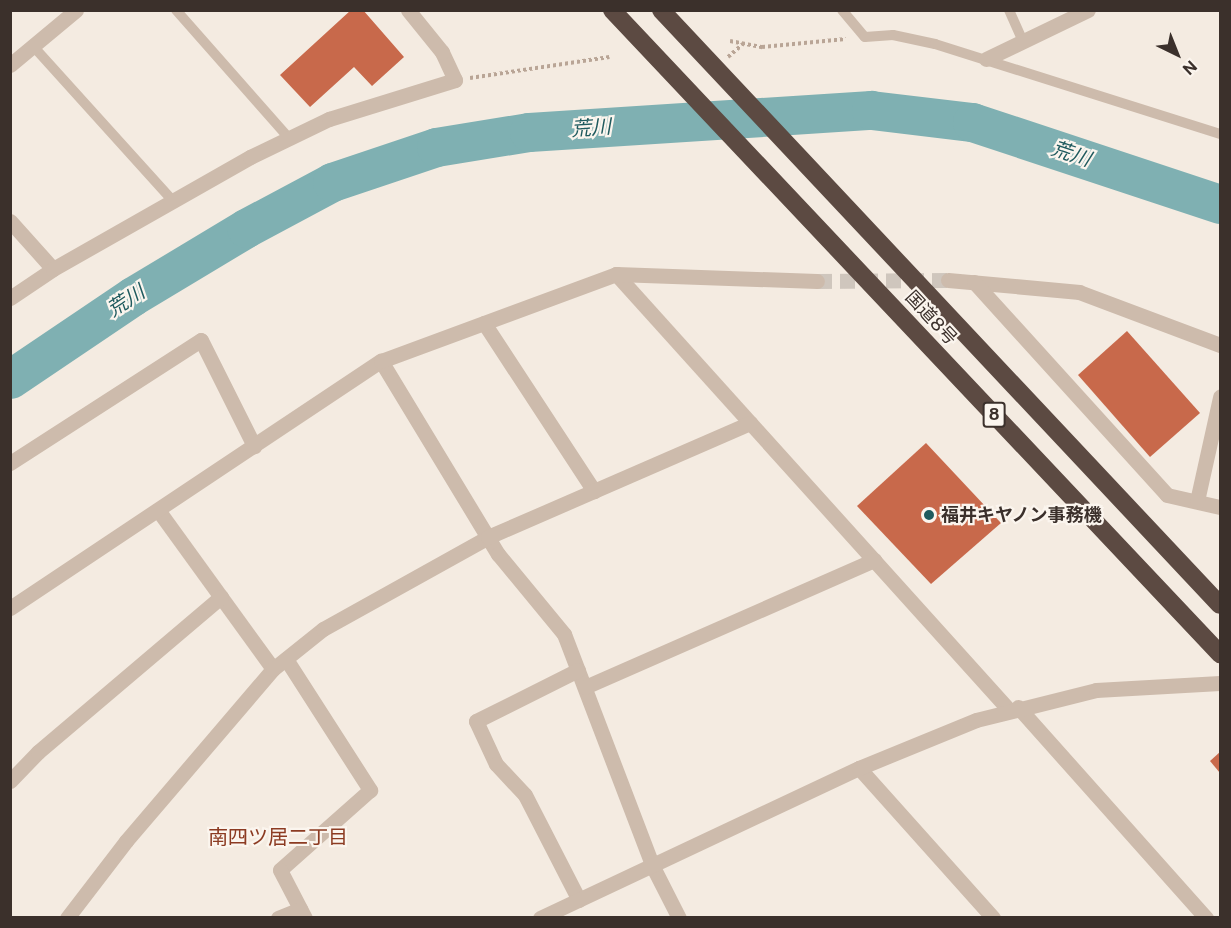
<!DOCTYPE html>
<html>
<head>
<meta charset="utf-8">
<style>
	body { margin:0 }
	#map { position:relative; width:1231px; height:928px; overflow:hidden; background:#f4ebe1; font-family:"Public Sans","Noto Sans JP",sans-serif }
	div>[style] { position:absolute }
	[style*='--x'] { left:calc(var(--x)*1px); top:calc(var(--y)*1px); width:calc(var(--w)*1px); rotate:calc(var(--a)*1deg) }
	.river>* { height:39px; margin:-19.5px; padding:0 19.5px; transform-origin:19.5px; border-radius:19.5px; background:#7fb0b2 }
	.building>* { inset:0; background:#c8694b }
	.street-tunnel>* { height:15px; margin-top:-7.5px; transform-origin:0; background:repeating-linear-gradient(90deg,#cfc6bd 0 15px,transparent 0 23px) }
	.path>* { height:4px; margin-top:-2px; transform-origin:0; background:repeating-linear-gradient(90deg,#b9a596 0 3px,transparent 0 6px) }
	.lane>* { height:10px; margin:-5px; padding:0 5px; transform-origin:5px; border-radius:5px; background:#cdbbac }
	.street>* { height:15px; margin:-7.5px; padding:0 7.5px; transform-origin:7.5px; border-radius:7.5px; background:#cdbbac }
	.highway>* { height:18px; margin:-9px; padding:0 9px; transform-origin:9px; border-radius:9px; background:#5c4a42 }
	.dots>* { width:16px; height:16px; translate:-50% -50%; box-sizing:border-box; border:3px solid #fbf5ee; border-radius:50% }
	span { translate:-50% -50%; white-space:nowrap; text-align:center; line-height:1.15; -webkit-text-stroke:4.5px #fbf5ee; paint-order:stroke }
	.shield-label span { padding:2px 4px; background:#fbf5ee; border:2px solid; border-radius:4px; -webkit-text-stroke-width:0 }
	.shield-label { font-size:16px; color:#3b302b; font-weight:700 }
	.street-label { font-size:18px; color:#3b302b }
	.poi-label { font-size:18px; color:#3b302b; font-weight:700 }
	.left { translate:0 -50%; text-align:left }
	.water-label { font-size:20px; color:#1f5a5e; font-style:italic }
	.neighbourhood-label { font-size:20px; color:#8c3b22 }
	.frame { position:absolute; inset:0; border:12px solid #3b302b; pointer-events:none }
	.north { position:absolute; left:1147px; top:24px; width:60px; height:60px; -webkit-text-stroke:4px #fbf5ee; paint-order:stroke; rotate:137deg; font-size:16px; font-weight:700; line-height:24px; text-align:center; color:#3b302b }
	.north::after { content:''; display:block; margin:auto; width:21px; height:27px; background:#3b302b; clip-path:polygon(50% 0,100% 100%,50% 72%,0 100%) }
</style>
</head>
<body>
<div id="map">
	<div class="river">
		<div style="--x:10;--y:379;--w:148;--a:-34"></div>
		<div style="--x:133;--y:296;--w:132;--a:-31"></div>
		<div style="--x:246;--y:228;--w:98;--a:-28.1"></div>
		<div style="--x:332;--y:182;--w:110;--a:-18.6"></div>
		<div style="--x:436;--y:147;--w:94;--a:-9.2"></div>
		<div style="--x:529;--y:132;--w:343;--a:-3.7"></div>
		<div style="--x:871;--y:110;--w:102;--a:6.8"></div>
		<div style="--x:972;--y:122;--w:261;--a:18.3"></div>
	</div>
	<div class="building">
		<div style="clip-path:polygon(351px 10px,363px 10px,404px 57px,372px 86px,354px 67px,310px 107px,280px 75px)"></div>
		<div style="clip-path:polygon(1127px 331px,1200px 413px,1150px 457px,1078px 375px)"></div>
		<div style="clip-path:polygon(926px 443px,1001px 523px,931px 584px,857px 506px)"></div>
		<div style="clip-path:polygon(1220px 752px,1220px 773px,1210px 761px)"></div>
	</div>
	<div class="street-tunnel">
		<div style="--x:817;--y:281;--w:131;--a:-0.4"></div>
	</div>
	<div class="path">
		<div style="--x:730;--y:41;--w:33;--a:11"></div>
		<div style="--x:762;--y:47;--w:84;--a:-5.4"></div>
		<div style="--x:728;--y:57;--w:20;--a:-41"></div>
		<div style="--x:470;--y:78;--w:141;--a:-8.6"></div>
	</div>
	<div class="lane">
		<div style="--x:176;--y:10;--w:171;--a:48.6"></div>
		<div style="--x:842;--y:10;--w:35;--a:50"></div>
		<div style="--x:865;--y:37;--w:28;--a:-4"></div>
		<div style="--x:893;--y:35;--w:43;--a:12.1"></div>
		<div style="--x:935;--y:44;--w:299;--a:17.5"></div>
		<div style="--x:1009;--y:10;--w:34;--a:66"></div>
		<div style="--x:33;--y:46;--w:209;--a:47.9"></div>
	</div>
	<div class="street">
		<div style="--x:986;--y:59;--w:113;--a:-25.7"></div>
		<div style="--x:10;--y:65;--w:86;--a:-39.8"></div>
		<div style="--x:10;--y:221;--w:64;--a:48.1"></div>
		<div style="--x:616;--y:274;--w:587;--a:47.97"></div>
		<div style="--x:948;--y:280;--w:132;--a:5.2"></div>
		<div style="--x:1079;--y:292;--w:151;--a:20.6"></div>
		<div style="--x:974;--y:282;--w:287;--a:47.8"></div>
		<div style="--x:1167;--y:495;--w:54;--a:12.8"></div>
		<div style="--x:10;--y:298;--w:52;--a:-34"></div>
		<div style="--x:53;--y:269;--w:227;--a:-29.6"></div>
		<div style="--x:250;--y:157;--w:88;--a:-25.7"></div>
		<div style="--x:329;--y:119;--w:132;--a:-17.2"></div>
		<div style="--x:455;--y:80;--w:31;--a:-115"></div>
		<div style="--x:442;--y:52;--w:54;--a:-129"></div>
		<div style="--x:484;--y:323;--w:201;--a:56.8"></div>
		<div style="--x:381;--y:361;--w:226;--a:58.8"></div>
		<div style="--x:498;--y:554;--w:104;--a:50.5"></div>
		<div style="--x:564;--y:634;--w:249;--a:69.1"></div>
		<div style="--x:653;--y:867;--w:57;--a:63"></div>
		<div style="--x:10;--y:463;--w:227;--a:-32.8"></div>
		<div style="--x:201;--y:340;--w:119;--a:63.4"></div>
		<div style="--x:1197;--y:501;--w:107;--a:-77.5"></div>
		<div style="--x:158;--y:510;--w:196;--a:54.1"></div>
		<div style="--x:10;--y:608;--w:446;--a:-33.7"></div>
		<div style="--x:381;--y:361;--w:251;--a:-20.3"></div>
		<div style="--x:616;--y:274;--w:201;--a:2"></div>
		<div style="--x:286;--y:659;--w:156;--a:57.3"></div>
		<div style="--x:370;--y:790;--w:120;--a:138.4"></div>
		<div style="--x:280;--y:870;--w:54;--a:62.5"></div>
		<div style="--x:578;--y:670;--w:114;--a:153.4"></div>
		<div style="--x:476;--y:721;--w:47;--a:65.1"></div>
		<div style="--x:496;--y:764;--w:42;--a:46.9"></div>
		<div style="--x:525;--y:795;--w:118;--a:62.8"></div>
		<div style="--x:585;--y:687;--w:316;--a:-23.7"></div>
		<div style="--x:1018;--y:707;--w:283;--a:48.3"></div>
		<div style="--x:859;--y:768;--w:201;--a:48.2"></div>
		<div style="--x:10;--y:781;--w:40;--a:-46"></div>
		<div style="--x:38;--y:752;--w:240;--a:-40.3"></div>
		<div style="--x:67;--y:918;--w:97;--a:-52.5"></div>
		<div style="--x:126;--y:841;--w:226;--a:-49.5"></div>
		<div style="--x:273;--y:669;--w:64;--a:-38.7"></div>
		<div style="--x:323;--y:629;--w:189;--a:-29.1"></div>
		<div style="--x:488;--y:537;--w:286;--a:-23.5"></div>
		<div style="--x:278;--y:918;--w:24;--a:-22"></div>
		<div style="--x:540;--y:918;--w:353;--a:-25.2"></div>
		<div style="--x:859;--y:768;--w:126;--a:-22.3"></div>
		<div style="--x:976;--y:720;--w:124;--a:-14"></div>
		<div style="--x:1096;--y:690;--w:124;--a:-3.2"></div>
	</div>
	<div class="highway">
		<div style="--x:612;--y:10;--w:886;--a:46.65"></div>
		<div style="--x:661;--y:10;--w:816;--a:46.79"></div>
	</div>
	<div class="dots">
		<div style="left:929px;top:515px;background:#1f5a5e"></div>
	</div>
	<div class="shield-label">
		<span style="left:994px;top:415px">8</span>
	</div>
	<div class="street-label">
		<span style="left:931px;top:318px;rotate:47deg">国道8号</span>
	</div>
	<div class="poi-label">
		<span class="left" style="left:941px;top:515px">福井キヤノン事務機</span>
	</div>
	<div class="water-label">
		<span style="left:591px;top:128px;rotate:-4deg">荒川</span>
		<span style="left:1071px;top:154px;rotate:18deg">荒川</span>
		<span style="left:126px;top:301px;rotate:-33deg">荒川</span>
	</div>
	<div class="neighbourhood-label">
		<span style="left:278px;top:837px">南四ツ居二丁目</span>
	</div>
	<div class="frame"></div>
	<div class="north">N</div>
</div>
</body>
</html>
